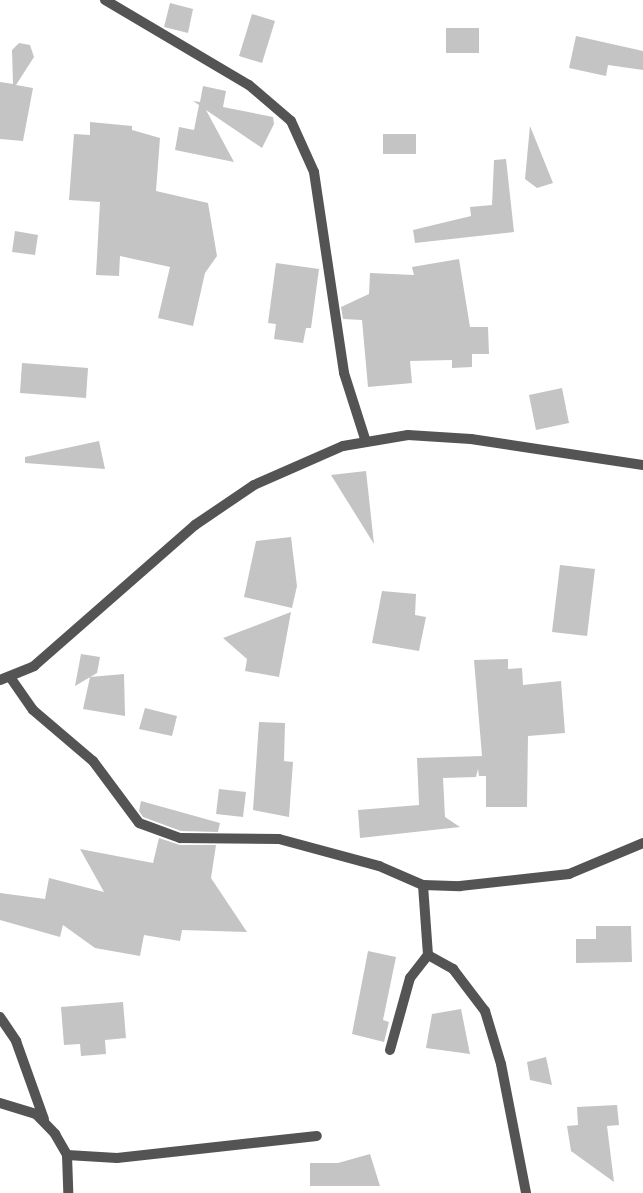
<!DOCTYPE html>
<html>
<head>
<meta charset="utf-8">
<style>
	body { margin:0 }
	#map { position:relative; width:643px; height:1193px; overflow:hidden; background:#fff; font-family:Rubik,sans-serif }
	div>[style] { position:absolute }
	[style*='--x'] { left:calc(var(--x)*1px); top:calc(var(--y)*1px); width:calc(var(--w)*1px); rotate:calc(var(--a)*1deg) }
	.building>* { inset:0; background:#c4c4c4 }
	.street>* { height:10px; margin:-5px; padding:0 5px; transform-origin:5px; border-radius:5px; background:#545454 }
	span { translate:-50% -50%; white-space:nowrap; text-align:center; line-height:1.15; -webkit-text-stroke:4px #fff; paint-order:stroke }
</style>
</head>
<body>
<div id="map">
	<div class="building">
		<div style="clip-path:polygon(170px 3px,193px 9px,188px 33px,164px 27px)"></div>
		<div style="clip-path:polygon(252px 14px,275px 21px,262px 63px,239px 56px)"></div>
		<div style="clip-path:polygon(446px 28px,479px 28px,479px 53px,446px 53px)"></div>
		<div style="clip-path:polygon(576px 36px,643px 51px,643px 70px,608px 65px,606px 76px,569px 68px)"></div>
		<div style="clip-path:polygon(19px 43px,30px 45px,34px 57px,16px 85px,33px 88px,23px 141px,0 139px,0 82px,13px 84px,12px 50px)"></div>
		<div style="clip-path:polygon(203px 86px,226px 91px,223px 107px,273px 117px,274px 124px,262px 148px,206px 110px,234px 162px,175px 150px,179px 127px,194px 130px,199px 105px,193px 101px,200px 102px)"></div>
		<div style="clip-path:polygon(90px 122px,132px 126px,132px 130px,160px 138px,156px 191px,208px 203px,217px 256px,205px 273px,193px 326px,158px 318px,170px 267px,120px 256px,119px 276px,96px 275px,100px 202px,69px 200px,74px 134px,90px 135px)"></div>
		<div style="clip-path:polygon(530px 126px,553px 183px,537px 188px,525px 179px)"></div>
		<div style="clip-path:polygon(383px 134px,416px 134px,416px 154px,383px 154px)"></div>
		<div style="clip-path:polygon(506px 159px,514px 232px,415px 243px,413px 230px,471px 216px,470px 207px,492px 205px,494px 160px)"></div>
		<div style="clip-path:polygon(15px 231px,38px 235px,35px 255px,12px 252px)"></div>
		<div style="clip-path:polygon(459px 259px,470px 327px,488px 327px,489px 354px,472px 354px,472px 367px,452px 368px,452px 360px,410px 361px,412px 383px,368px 387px,362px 320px,343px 319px,341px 307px,369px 294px,370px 273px,414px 275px,412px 267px)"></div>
		<div style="clip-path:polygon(276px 263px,319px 269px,311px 328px,306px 328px,303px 343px,274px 339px,276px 324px,268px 323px)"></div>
		<div style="clip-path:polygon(22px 363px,88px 368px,86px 398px,20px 393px)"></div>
		<div style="clip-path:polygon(562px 388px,569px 423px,536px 430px,529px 395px)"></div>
		<div style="clip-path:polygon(99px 441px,105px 469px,25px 463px,25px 457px)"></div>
		<div style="clip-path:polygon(366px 471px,374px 544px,331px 475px)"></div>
		<div style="clip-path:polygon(291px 537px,297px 586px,292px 608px,244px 597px,256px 541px)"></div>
		<div style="clip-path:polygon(560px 565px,595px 569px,587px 636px,552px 632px)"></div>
		<div style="clip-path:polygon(382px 591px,416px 594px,415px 615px,426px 617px,419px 651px,372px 643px)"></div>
		<div style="clip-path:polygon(291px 612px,279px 677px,245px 671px,247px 659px,223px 638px)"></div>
		<div style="clip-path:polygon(81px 654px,100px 657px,97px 673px,75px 686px)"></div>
		<div style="clip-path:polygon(508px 659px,508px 669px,522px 668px,523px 685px,561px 681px,565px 733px,528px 736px,527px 807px,486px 807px,486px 776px,479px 776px,478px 769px,476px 777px,443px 778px,445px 817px,460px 827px,360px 838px,358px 810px,419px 805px,417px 758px,482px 756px,474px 660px)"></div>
		<div style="clip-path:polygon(124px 674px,125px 716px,83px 709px,90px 677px)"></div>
		<div style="clip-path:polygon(145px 708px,177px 716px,172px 736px,139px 729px)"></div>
		<div style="clip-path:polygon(259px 722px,285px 723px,284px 761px,293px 762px,289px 817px,253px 810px)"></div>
		<div style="clip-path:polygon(219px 789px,246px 792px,243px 817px,216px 814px)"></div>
		<div style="clip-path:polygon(141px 801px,220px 823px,218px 832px,181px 831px,143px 817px,139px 811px)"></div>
		<div style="clip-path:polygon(159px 838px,180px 845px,216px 845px,211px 878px,247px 932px,182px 930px,180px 941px,144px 935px,140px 956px,95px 948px,63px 925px,60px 937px,0 920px,0 893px,45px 899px,49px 878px,104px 892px,80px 849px,153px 863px)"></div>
		<div style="clip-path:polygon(596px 926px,631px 926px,632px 962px,576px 963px,576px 939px,596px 939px)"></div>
		<div style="clip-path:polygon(368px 951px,396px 957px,383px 1020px,389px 1022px,384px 1042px,352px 1034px)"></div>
		<div style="clip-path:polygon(123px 1002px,126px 1038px,105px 1040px,106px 1054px,81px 1056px,80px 1044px,64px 1045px,61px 1007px)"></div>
		<div style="clip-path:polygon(461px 1009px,470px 1054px,426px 1048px,432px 1014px)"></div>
		<div style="clip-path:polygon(546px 1057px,552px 1085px,530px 1080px,527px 1062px)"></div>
		<div style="clip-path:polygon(617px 1105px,619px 1125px,607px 1126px,614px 1182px,571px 1151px,567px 1126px,578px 1125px,577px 1107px)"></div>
		<div style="clip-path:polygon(370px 1154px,380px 1186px,310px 1186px,310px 1163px,338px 1163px)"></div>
	</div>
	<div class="street">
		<div style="--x:105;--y:0;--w:167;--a:30.6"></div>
		<div style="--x:249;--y:85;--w:55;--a:40.6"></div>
		<div style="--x:291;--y:121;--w:56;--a:65.7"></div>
		<div style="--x:314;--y:172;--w:203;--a:81.5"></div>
		<div style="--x:344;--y:373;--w:69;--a:72.3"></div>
		<div style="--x:10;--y:677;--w:40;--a:55.1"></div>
		<div style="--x:33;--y:710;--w:79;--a:40.4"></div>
		<div style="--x:93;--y:761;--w:77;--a:53.4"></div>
		<div style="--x:139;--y:823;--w:44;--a:20.1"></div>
		<div style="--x:180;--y:838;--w:99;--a:0.6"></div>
		<div style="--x:279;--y:839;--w:104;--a:15.1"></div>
		<div style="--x:379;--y:866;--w:48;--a:23.4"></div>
		<div style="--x:423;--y:885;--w:37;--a:2"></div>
		<div style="--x:460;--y:886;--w:110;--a:-6.3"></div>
		<div style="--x:569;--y:874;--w:80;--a:-22.7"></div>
		<div style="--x:0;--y:680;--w:37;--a:-22"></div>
		<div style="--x:34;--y:666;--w:214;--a:-41.2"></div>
		<div style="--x:195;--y:525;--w:71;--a:-34.1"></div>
		<div style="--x:254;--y:485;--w:97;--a:-23.7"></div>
		<div style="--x:343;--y:446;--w:66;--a:-9.6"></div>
		<div style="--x:408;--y:435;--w:63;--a:3.6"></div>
		<div style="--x:471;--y:439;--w:174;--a:8.6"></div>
		<div style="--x:428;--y:955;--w:29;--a:29"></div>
		<div style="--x:453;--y:969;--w:53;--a:52.7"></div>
		<div style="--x:485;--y:1011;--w:55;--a:73.2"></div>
		<div style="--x:501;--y:1064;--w:131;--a:79"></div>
		<div style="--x:0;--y:1017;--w:29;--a:56"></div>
		<div style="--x:16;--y:1041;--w:83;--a:70.3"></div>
		<div style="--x:390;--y:1050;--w:75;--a:-74.5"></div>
		<div style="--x:410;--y:978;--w:29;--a:-52"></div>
		<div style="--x:428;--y:955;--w:70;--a:-94.1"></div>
		<div style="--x:0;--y:1103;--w:38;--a:17"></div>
		<div style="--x:36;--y:1114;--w:28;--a:46"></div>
		<div style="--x:55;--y:1134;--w:24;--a:60"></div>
		<div style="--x:67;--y:1155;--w:38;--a:88"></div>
		<div style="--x:67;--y:1155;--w:50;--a:3.4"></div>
		<div style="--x:117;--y:1158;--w:201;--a:-6.3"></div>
	</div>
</div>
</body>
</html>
